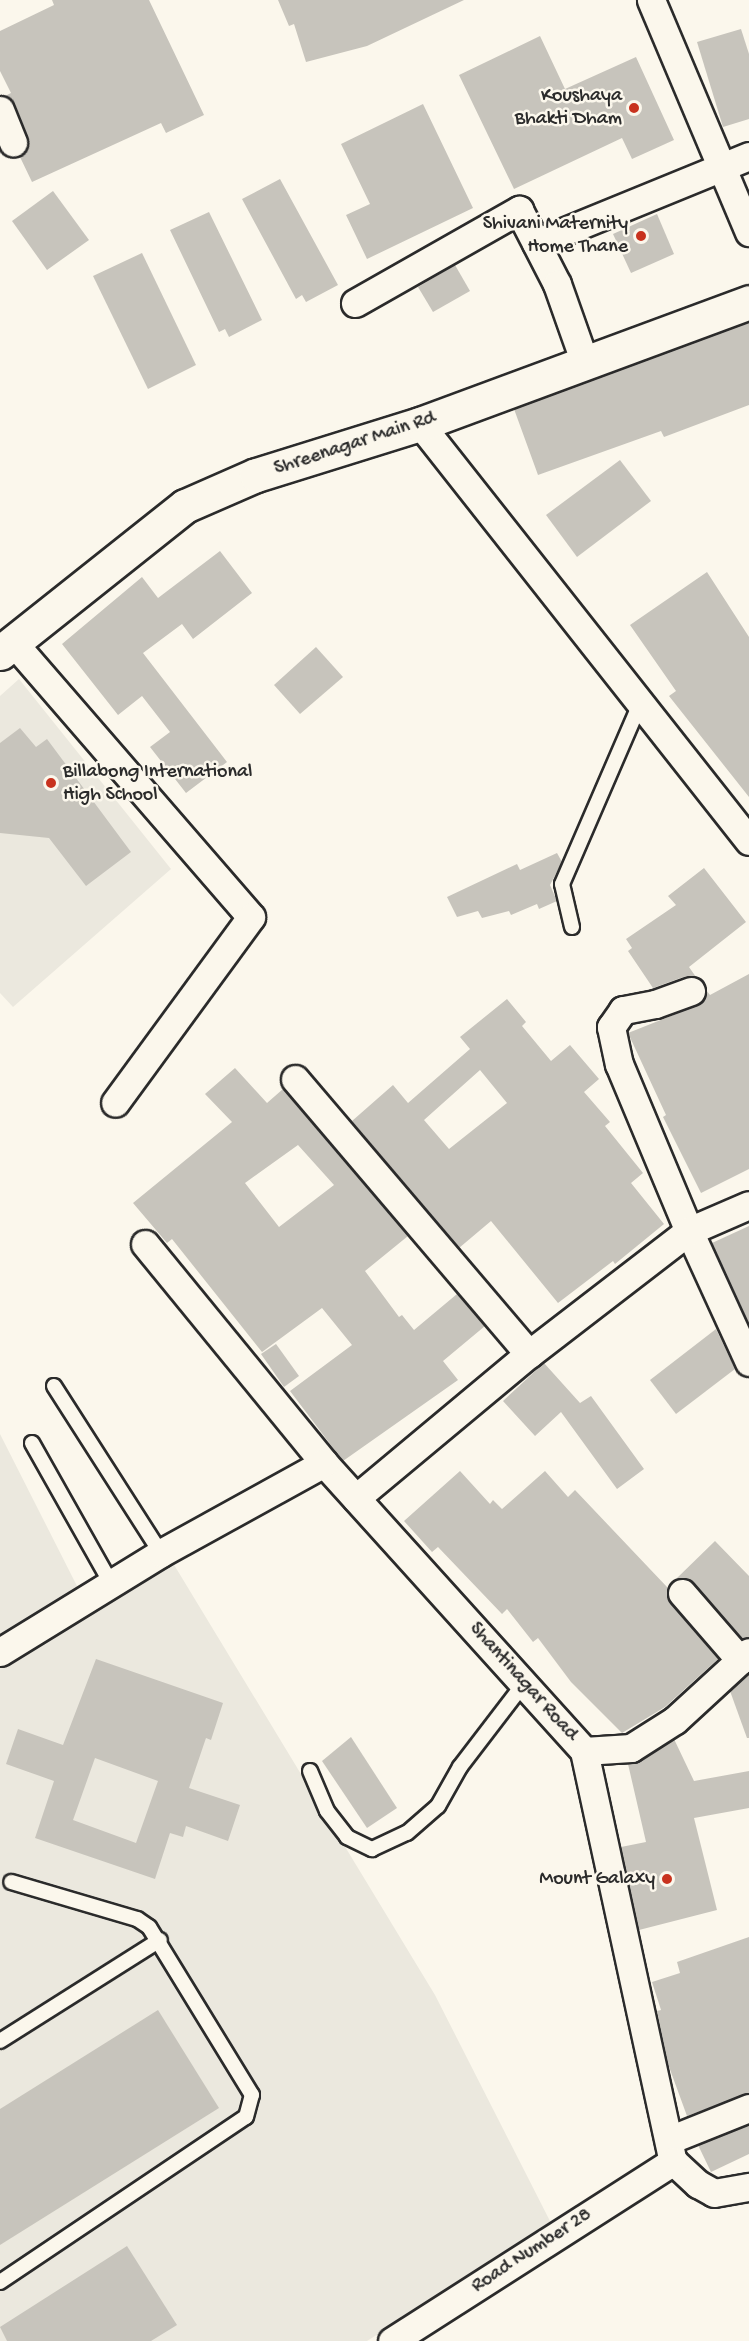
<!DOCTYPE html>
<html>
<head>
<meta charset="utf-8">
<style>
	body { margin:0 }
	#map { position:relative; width:749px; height:2341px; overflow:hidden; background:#fbf7ec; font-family:"Gochi Hand",sans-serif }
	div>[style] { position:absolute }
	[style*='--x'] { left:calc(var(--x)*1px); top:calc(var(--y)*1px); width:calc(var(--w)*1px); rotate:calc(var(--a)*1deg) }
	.built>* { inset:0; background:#ebe8de }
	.building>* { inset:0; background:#c7c4bc }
	.roads { filter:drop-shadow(2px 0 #2b2b2b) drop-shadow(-2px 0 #2b2b2b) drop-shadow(0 2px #2b2b2b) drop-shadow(0 -2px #2b2b2b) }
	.service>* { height:14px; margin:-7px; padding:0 7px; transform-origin:7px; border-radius:7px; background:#fbf7ec }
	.minor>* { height:27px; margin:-13.5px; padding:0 13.5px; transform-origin:13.5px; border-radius:13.5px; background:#fbf7ec }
	.tertiary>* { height:33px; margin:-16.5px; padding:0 16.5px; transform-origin:16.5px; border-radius:16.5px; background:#fbf7ec }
	.dots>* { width:16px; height:16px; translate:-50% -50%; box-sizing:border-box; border:3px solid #fbf7ec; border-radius:50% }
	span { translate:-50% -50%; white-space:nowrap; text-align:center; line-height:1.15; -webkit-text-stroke:5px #fbf7ec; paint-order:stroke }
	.poi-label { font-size:20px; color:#2b2b2b }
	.right { translate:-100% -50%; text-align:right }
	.left { translate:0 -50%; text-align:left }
	.street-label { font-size:20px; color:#2b2b2b }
</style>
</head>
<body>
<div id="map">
	<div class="built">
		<div style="clip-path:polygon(19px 679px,171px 869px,13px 1007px,0 993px,0 696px)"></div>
		<div style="clip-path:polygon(0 1434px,77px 1586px,159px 1540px,435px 1995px,552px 2225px,367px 2341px,0 2341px)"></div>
	</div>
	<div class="building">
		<div style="clip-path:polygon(52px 0,149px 0,204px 115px,166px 133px,161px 123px,32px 182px,20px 157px,28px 146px,28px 137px,15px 104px,5px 96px,11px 93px,0 71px,0 31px,54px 5px)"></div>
		<div style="clip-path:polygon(278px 0,464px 0,367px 46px,306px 62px,294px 24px,289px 26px)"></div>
		<div style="clip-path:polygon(741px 29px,749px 54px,749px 119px,723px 127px,697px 42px)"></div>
		<div style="clip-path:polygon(540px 36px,565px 89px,636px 57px,674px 140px,632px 159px,622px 138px,514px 189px,459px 75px)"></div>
		<div style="clip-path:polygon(423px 104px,473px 208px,367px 259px,346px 215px,370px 204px,341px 144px)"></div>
		<div style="clip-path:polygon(280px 179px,338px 285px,306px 302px,302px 295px,296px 299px,242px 199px)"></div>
		<div style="clip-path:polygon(53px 191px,89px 240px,47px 270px,12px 221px)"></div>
		<div style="clip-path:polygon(209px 212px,262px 320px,229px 337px,225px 329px,219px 332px,170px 230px)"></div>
		<div style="clip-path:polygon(657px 214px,674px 254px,631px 273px,613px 234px)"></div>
		<div style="clip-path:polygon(142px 253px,196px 365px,148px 389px,93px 276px)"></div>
		<div style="clip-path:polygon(455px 265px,470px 291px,433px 312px,418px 287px)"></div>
		<div style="clip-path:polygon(749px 322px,749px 405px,664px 437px,661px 431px,538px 475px,514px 409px)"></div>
		<div style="clip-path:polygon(620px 460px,651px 501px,577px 557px,546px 515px)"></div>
		<div style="clip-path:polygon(220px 551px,252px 593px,193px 639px,182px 624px,143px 653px,227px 762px,186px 793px,150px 747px,170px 732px,142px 696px,118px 715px,62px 644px,142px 577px,158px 598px)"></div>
		<div style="clip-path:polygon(707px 572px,749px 637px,749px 797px,669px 696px,676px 691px,630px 625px)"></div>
		<div style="clip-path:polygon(316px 647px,343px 677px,300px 714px,274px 685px)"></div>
		<div style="clip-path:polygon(20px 728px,36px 747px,47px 739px,131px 852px,86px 886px,49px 838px,0 833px,0 743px)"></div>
		<div style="clip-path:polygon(557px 853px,562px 862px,550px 885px,557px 901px,539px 909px,537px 904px,511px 915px,509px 911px,482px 918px,478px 911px,457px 917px,447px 897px,517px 864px,520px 870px)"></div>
		<div style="clip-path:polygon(704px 868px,746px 922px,689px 967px,696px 977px,686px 976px,653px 988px,628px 951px,632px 948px,626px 939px,676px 905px,668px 896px)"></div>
		<div style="clip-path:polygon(749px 974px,749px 1169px,701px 1193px,663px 1117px,666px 1115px,628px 1033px,696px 1006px,703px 1001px,706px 990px,710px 995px)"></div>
		<div style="clip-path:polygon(evenodd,507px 999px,526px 1022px,522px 1026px,551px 1061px,570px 1045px,599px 1079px,584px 1092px,610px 1122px,605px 1126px,643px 1173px,631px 1183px,664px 1224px,615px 1264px,613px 1261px,558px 1303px,491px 1221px,459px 1248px,352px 1121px,393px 1085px,408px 1103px,470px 1049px,460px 1037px,507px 999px,480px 1070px,507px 1103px,449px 1149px,424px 1120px,480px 1070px)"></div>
		<div style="clip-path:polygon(evenodd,235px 1068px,267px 1103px,283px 1089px,408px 1236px,365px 1271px,399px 1317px,402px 1315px,414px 1330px,457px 1294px,485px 1326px,443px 1361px,458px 1380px,343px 1461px,290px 1391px,352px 1345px,322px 1308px,262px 1352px,172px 1239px,167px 1243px,133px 1203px,232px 1122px,205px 1094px,235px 1068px,298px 1145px,334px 1185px,279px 1227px,245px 1183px,298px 1145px)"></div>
		<div style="clip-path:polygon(749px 1226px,749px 1324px,712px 1243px)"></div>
		<div style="clip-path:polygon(716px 1329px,735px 1369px,676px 1414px,650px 1380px)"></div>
		<div style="clip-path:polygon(276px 1344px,299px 1376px,284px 1387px,261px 1354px)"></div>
		<div style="clip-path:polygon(544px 1363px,580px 1403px,591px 1396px,644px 1469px,617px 1489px,561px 1412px,535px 1436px,503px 1401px)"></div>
		<div style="clip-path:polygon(460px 1471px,490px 1504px,493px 1500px,502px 1509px,545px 1471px,568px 1497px,575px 1490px,667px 1587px,670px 1603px,718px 1659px,665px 1707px,622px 1733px,571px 1682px,538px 1638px,533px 1642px,507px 1609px,502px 1614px,438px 1547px,432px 1552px,404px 1521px)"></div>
		<div style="clip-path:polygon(715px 1541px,749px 1576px,749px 1637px,742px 1638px,693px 1582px,676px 1579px)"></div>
		<div style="clip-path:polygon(evenodd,96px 1659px,223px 1703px,211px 1740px,206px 1738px,189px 1788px,240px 1805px,228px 1841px,186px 1826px,183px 1837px,170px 1833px,155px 1879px,35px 1838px,54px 1781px,6px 1764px,18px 1729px,63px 1745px,96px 1659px,95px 1758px,158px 1781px,136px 1843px,73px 1820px,95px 1758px)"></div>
		<div style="clip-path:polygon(749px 1673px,749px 1738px,747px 1738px,730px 1691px)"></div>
		<div style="clip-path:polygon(351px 1737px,397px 1808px,367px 1828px,322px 1761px)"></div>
		<div style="clip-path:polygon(674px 1739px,694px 1781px,749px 1771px,749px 1808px,694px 1818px,717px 1910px,639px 1930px,621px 1847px,646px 1842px,628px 1764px)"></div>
		<div style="clip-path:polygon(749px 1937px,749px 2093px,687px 2116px,668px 2064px,657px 2011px,661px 2010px,652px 1982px,680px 1973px,677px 1962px)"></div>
		<div style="clip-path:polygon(158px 2010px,219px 2108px,0 2245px,0 2109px)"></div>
		<div style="clip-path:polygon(749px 2125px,749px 2154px,711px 2172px,698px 2145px)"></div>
		<div style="clip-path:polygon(127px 2246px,177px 2325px,151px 2341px,7px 2341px,0 2327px)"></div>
	</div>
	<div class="roads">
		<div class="service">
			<div style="--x:572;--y:927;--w:44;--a:-103.1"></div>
			<div style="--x:562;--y:884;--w:194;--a:-66.6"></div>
			<div style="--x:54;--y:1386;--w:198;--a:57.4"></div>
			<div style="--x:32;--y:1443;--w:163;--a:60.6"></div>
			<div style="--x:310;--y:1771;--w:43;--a:67"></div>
			<div style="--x:327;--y:1811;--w:33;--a:52"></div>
			<div style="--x:347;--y:1837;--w:28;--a:26"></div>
			<div style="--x:372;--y:1849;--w:38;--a:-25"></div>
			<div style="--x:407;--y:1833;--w:41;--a:-41.1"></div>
			<div style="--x:438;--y:1806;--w:45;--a:-60.6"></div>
			<div style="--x:460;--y:1767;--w:107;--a:-52.6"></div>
			<div style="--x:0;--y:2041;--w:189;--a:-32.3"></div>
			<div style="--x:0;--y:2282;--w:296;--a:-33.9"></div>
			<div style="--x:246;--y:2117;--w:23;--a:-75"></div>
			<div style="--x:252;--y:2095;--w:197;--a:-121.5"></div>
			<div style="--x:149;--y:1927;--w:14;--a:-146"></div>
			<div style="--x:137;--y:1919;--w:131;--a:-163.6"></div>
		</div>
		<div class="minor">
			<div style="--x:651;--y:0;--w:252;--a:67.1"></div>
			<div style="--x:0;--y:110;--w:35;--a:68"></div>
			<div style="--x:536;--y:243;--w:230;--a:-22.2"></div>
			<div style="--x:355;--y:303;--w:189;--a:-29.6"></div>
			<div style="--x:519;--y:210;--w:83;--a:62.8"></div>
			<div style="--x:557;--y:284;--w:84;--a:70.5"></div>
			<div style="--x:420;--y:424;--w:531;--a:51.73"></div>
			<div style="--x:12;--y:641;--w:365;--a:49.1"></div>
			<div style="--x:251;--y:917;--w:230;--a:126.2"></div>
			<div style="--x:691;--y:991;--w:38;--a:160"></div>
			<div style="--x:655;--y:1004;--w:33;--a:169"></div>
			<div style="--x:623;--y:1010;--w:21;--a:125"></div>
			<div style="--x:611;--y:1027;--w:38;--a:78"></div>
			<div style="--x:619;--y:1064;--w:181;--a:67.3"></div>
			<div style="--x:689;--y:1231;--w:144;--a:65.4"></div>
			<div style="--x:295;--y:1079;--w:361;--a:49.6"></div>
			<div style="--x:145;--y:1244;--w:283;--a:50.7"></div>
			<div style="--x:324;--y:1463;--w:388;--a:47.9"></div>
			<div style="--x:584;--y:1751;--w:420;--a:77.8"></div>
			<div style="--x:356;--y:1498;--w:225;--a:-39.8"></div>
			<div style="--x:529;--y:1354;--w:202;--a:-37.6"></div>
			<div style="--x:689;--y:1231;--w:65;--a:-23.4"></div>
			<div style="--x:682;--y:1593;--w:89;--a:49.1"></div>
			<div style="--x:0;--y:1652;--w:189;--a:-31.6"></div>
			<div style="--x:161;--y:1553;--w:186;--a:-28.9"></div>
			<div style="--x:584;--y:1751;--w:47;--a:-3.7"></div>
			<div style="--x:631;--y:1748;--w:52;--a:-32.5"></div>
			<div style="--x:675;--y:1720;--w:100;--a:-42.6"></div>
			<div style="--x:669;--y:2140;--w:86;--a:-21.8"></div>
			<div style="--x:673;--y:2161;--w:34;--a:43"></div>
			<div style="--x:698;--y:2184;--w:18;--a:29"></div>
			<div style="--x:714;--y:2193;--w:36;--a:-10"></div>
			<div style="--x:392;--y:2341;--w:334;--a:-32.6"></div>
		</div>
		<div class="tertiary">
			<div style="--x:0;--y:653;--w:236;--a:-38.5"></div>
			<div style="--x:185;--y:506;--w:77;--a:-23.6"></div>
			<div style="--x:256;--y:475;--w:172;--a:-17.3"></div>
			<div style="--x:420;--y:424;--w:351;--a:-20.3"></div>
		</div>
	</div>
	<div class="dots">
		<div style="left:634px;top:108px;background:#c8321e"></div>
		<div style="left:641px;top:236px;background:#c8321e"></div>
		<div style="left:51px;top:783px;background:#c8321e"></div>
		<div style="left:667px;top:1879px;background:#c8321e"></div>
	</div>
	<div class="poi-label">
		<span class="right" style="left:622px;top:108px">Koushaya<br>Bhakti Dham</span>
		<span class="right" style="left:628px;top:236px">Shivani Maternity<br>Home Thane</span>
		<span class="left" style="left:63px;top:784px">Billabong International<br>High School</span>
		<span class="right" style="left:655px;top:1879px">Mount Galaxy</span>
	</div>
	<div class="street-label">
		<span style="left:355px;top:444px;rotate:-18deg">Shreenagar Main Rd</span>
		<span style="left:523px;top:1682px;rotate:48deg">Shantinagar Road</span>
		<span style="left:532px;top:2251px;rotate:-33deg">Road Number 28</span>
	</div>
</div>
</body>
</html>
